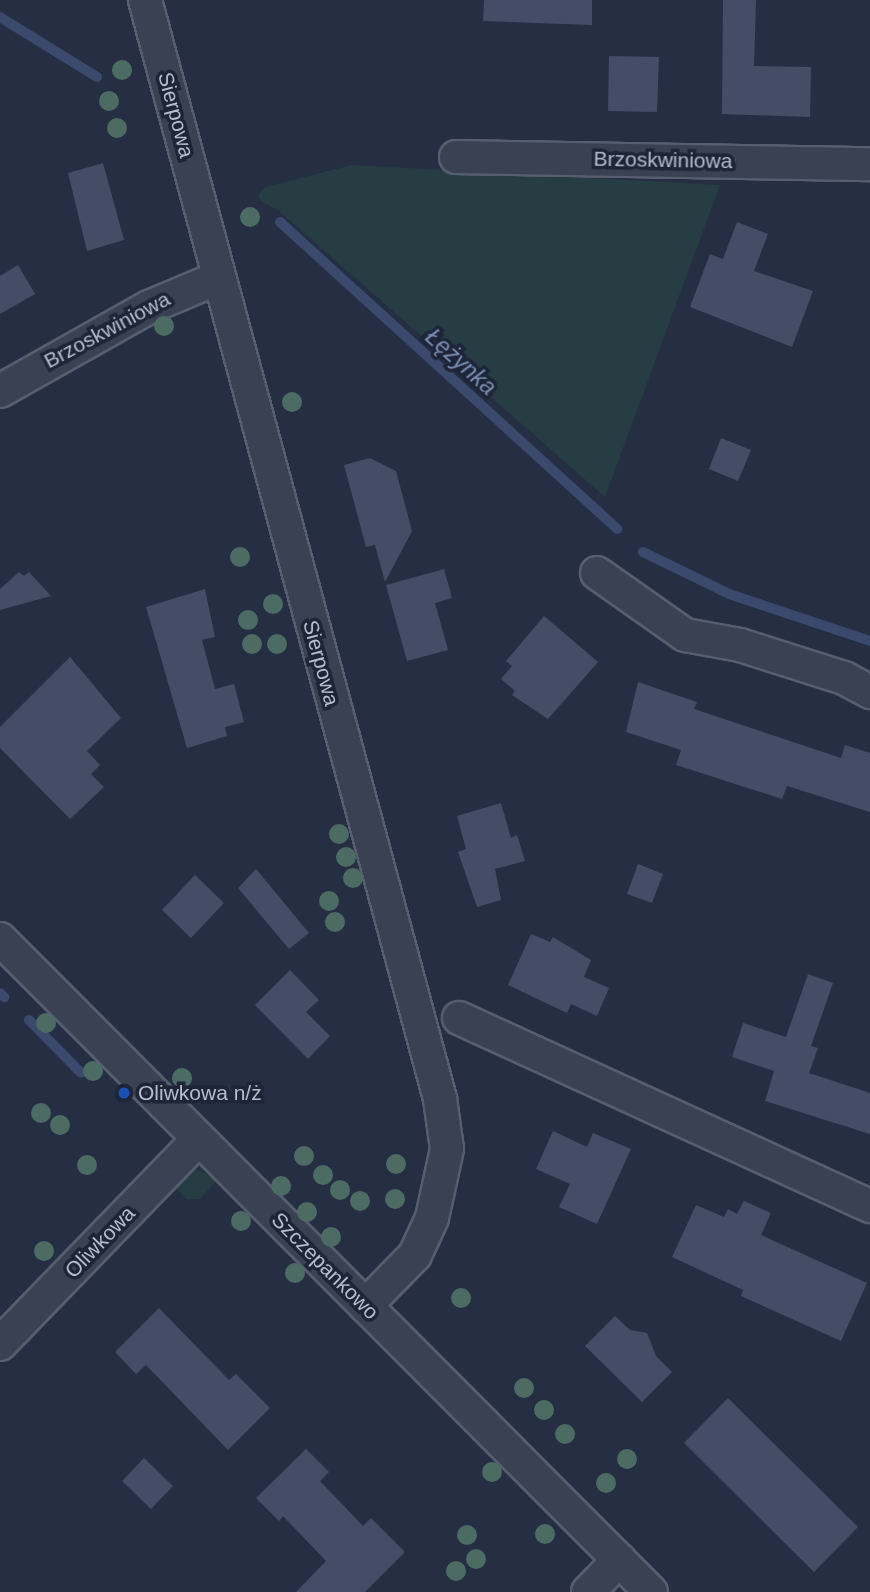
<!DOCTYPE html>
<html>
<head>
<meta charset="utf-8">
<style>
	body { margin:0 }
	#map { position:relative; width:870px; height:1592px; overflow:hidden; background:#252e43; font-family:Helvetica,sans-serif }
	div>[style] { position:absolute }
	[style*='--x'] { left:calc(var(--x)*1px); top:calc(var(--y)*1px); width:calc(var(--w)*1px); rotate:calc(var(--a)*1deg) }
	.green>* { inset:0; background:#273d44 }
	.stream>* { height:10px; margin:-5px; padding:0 5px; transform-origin:5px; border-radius:5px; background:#3a496c }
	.building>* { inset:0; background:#444d65 }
	.roads { filter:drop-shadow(2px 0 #575e6f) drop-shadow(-2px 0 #575e6f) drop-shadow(0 2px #575e6f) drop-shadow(0 -2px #575e6f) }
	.minor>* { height:32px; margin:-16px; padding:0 16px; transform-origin:16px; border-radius:16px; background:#394152 }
	.trees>* { width:20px; height:20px; margin:-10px; border-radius:50%; background:#4c6c63 }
	.dots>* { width:19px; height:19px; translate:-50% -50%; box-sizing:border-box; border:4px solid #1e2538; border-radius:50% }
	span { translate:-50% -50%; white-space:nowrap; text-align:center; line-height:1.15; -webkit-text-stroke:7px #1e2538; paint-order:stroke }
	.street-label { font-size:21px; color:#b6bccc }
	.poi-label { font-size:21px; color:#b6bccc }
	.left { translate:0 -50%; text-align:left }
	.water-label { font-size:23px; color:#7c8eb4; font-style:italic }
</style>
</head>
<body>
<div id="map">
	<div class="green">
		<div style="clip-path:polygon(352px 165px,720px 185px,605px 497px,279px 211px,260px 200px,258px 194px,265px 187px)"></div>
		<div style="clip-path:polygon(197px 1169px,217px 1180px,200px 1199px,186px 1199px,172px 1184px)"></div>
	</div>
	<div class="stream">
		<div style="--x:0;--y:17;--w:114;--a:31.7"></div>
		<div style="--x:280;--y:222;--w:456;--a:42.3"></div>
		<div style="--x:643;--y:552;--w:96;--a:26"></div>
		<div style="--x:729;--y:594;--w:149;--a:18.4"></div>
		<div style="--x:0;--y:993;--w:6;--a:45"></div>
		<div style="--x:29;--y:1020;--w:74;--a:45.5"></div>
	</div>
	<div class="building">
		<div style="clip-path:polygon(484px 0,592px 0,592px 25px,483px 21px)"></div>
		<div style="clip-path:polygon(723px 0,756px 0,754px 66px,811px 67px,810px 117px,722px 114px)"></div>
		<div style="clip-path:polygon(609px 56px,659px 57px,657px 112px,608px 111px)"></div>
		<div style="clip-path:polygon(103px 163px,124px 240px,87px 251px,68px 173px)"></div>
		<div style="clip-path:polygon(737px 222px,768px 234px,754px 271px,813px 291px,792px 347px,690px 307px,710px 254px,723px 259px)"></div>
		<div style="clip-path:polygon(18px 265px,35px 294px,0 314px,0 276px)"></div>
		<div style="clip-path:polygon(721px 438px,751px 450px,738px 481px,709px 469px)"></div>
		<div style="clip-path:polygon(370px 458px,396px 471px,412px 531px,385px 582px,375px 545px,366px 547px,344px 465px)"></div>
		<div style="clip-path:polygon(444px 569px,452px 598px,435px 603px,448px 650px,407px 661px,386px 585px)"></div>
		<div style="clip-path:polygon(19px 572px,24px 576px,29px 572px,51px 596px,0 610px,0 589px)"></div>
		<div style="clip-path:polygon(205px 589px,215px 637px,202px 640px,215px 689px,234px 684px,244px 722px,225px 727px,227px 736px,187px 748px,146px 607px)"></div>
		<div style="clip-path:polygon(544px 616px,598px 662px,548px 719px,512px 695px,515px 691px,501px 679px,512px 666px,506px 661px)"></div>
		<div style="clip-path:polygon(70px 657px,121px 718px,87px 751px,100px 765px,91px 774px,104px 787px,70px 819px,0 748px,0 727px)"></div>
		<div style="clip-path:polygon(638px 682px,697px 702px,694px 709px,841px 758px,845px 745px,870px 753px,870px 812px,787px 786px,782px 799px,676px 765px,681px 750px,626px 732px)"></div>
		<div style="clip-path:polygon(501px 803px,511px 838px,517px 835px,525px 861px,495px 869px,501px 900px,477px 907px,458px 852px,466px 849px,457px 816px)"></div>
		<div style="clip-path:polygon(638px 864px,663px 874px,652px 903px,627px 894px)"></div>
		<div style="clip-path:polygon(256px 869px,309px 933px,289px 949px,238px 888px)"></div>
		<div style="clip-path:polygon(195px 875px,224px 903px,191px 938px,162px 910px)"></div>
		<div style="clip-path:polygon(531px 934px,550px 942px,553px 937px,591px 960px,584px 977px,609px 988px,597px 1016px,571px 1004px,567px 1013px,508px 985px)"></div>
		<div style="clip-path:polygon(290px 970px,319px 1000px,306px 1012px,330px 1036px,308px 1059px,255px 1005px)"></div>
		<div style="clip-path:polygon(808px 974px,833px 983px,811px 1046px,818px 1048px,809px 1073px,870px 1093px,870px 1134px,765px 1101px,774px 1071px,732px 1057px,743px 1023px,786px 1037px)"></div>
		<div style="clip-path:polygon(553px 1131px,587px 1147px,593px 1133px,631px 1149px,597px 1224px,559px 1207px,570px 1184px,536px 1169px)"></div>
		<div style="clip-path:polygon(744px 1201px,771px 1213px,761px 1235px,867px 1283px,841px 1341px,741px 1296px,743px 1290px,672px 1257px,696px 1205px,724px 1217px,728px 1209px,737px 1214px)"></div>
		<div style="clip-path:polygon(159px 1308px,229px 1380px,236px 1374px,270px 1408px,228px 1450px,146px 1365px,136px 1374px,115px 1352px)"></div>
		<div style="clip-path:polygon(615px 1316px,630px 1330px,647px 1333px,656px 1356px,672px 1372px,642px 1402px,585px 1346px)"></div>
		<div style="clip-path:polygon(728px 1398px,858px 1527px,814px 1572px,684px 1443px)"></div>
		<div style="clip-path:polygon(306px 1449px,329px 1472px,320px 1481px,363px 1526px,371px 1518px,405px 1552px,365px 1592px,296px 1592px,326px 1561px,283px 1516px,279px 1521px,256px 1498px)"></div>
		<div style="clip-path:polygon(144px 1458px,173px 1486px,151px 1509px,122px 1481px)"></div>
	</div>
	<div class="roads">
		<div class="minor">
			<div style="--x:145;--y:0;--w:1138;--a:74.97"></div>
			<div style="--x:440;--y:1099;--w:50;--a:82"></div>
			<div style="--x:447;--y:1149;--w:71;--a:102.3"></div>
			<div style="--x:432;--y:1218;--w:41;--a:114.7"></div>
			<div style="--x:415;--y:1255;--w:71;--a:134.4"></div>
			<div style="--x:456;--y:157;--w:414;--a:1"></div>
			<div style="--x:0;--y:391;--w:171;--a:-29.4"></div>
			<div style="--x:149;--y:307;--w:75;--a:-22.8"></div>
			<div style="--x:597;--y:573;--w:108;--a:35.2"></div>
			<div style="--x:685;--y:635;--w:56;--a:10.3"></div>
			<div style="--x:740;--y:645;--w:109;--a:17.6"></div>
			<div style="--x:844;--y:678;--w:30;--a:28"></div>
			<div style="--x:0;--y:939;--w:922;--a:45.09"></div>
			<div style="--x:459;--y:1018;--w:452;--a:24.6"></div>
			<div style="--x:0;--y:1344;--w:284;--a:-45.9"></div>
			<div style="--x:588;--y:1592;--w:45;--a:-45.9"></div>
		</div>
	</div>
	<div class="trees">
		<div style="left:122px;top:70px"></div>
		<div style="left:109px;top:101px"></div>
		<div style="left:117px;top:128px"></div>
		<div style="left:250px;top:217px"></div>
		<div style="left:164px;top:326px"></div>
		<div style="left:292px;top:402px"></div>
		<div style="left:240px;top:557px"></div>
		<div style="left:273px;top:604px"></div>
		<div style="left:248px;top:620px"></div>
		<div style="left:252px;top:644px"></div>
		<div style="left:277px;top:644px"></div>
		<div style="left:339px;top:834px"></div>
		<div style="left:346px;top:857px"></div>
		<div style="left:353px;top:878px"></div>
		<div style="left:329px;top:901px"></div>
		<div style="left:335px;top:922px"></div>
		<div style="left:46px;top:1023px"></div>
		<div style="left:93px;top:1071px"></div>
		<div style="left:182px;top:1078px"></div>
		<div style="left:41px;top:1113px"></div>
		<div style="left:60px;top:1125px"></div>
		<div style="left:304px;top:1156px"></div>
		<div style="left:396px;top:1164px"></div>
		<div style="left:87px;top:1165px"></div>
		<div style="left:323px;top:1175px"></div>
		<div style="left:281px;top:1186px"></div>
		<div style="left:340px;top:1190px"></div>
		<div style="left:395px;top:1199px"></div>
		<div style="left:360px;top:1201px"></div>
		<div style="left:307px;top:1212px"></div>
		<div style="left:241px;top:1221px"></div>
		<div style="left:331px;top:1237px"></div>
		<div style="left:44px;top:1251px"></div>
		<div style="left:295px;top:1273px"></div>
		<div style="left:461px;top:1298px"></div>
		<div style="left:524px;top:1388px"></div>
		<div style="left:544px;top:1410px"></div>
		<div style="left:565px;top:1434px"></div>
		<div style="left:627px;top:1459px"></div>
		<div style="left:492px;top:1472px"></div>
		<div style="left:606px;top:1483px"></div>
		<div style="left:545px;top:1534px"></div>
		<div style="left:467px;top:1535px"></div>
		<div style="left:476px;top:1559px"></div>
		<div style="left:456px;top:1571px"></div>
	</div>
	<div class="dots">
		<div style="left:124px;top:1093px;background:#1a4fb4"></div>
	</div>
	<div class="street-label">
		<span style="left:176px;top:115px;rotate:75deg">Sierpowa</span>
		<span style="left:663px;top:160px;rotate:1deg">Brzoskwiniowa</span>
		<span style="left:107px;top:330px;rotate:-28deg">Brzoskwiniowa</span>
		<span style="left:321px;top:663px;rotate:75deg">Sierpowa</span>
		<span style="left:100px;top:1242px;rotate:-46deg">Oliwkowa</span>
		<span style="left:325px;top:1266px;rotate:45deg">Szczepankowo</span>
	</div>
	<div class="poi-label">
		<span class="left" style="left:138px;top:1093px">Oliwkowa n/ż</span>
	</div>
	<div class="water-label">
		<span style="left:461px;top:362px;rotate:42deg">Łężynka</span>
	</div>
</div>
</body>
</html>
